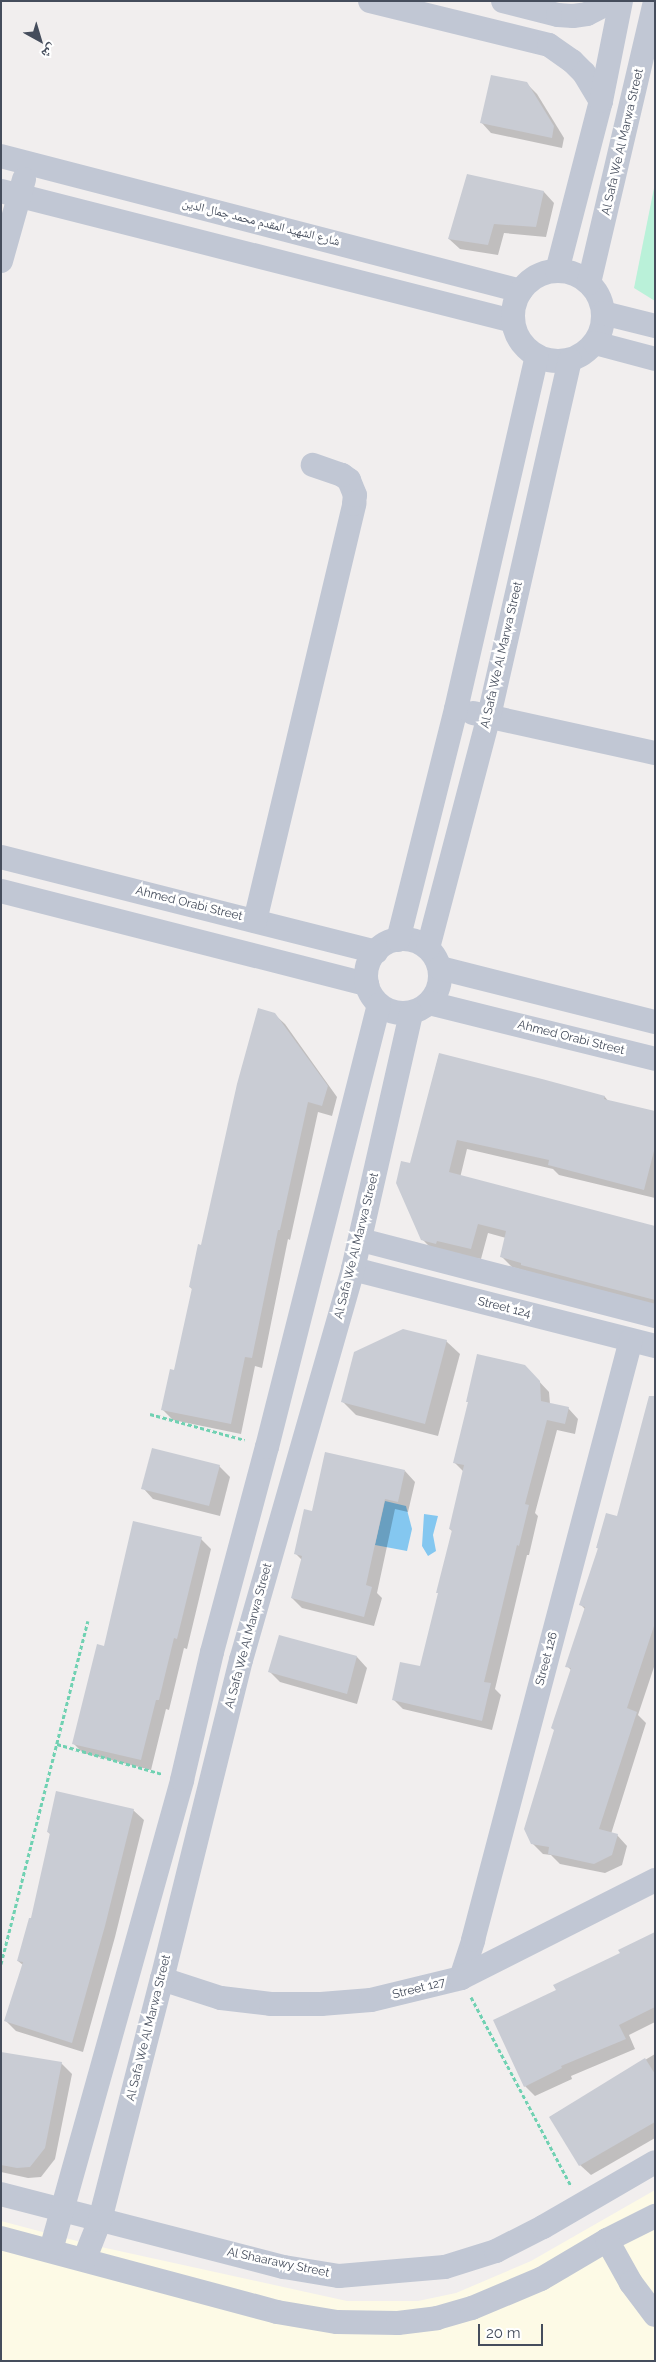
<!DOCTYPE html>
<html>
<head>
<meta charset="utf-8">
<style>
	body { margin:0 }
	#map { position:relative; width:656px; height:2362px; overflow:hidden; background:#f1eeee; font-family:Raleway,"Noto Naskh Arabic",sans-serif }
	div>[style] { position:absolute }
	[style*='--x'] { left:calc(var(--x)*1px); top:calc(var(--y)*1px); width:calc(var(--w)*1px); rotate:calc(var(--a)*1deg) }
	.commercial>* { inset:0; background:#fdfae6 }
	.green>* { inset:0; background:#baf1d9 }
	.water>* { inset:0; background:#84c7f0 }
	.shadow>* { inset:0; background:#0003 }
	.building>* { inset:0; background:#c9ccd4 }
	.path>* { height:3px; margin-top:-1.5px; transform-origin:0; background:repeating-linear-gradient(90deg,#70d1b2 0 4px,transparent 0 6.5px) }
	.minor>* { height:24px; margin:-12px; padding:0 12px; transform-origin:12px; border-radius:12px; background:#c1c7d4 }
	.minor>.ring { margin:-12px; padding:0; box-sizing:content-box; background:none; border:24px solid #c1c7d4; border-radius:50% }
	span { translate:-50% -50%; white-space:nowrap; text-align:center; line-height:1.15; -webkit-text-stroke:5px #fff; paint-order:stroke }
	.street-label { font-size:12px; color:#454d5c }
	.frame { position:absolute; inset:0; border:2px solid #454d5c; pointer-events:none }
	.north { position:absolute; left:15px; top:15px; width:50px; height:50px; -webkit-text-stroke:4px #fff; paint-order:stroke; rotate:141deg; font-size:14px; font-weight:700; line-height:20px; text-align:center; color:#454d5c }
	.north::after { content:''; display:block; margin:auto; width:18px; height:22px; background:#454d5c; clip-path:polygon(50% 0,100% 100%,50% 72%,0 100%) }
	.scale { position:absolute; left:478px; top:2324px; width:65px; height:22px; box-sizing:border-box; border:2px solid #454d5c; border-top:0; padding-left:6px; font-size:15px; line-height:18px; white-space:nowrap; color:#454d5c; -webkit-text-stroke:4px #fff; paint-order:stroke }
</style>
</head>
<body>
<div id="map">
	<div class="commercial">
		<div style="clip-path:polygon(655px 2190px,655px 2361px,1px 2361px,1px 2221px,92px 2245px,347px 2301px,418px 2301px,456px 2293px,531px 2261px)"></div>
	</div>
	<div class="green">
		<div style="clip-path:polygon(655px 183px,655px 301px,634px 288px)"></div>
	</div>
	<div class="water">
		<div style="clip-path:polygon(385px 1501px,406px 1506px,412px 1529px,407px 1551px,375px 1545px)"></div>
		<div style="clip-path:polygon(424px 1514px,438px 1516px,433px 1535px,436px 1551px,428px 1556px,422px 1546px)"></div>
	</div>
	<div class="shadow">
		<div style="clip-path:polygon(527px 84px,537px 94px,564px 138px,562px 148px,491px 133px,481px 122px)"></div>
		<div style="clip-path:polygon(468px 176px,544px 192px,554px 203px,546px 237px,504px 233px,498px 255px,460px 249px,449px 239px)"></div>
		<div style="clip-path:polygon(274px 1014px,285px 1024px,337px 1097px,332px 1116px,318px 1112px,290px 1240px,288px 1239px,262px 1368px,255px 1366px,241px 1434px,173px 1420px,162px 1409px,175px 1371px,193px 1290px,190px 1287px)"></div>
		<div style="clip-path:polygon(439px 1055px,605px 1097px,609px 1102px,655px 1113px,655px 1198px,559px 1175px,553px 1169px,467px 1149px,460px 1178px,655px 1227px,655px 1308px,512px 1267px,502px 1257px,506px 1238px,488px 1233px,481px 1259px,433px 1250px,422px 1239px,411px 1164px)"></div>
		<div style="clip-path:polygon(446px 1341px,460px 1354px,438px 1436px,356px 1415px,343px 1402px)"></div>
		<div style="clip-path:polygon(535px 1377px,549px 1392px,550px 1404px,568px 1408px,578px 1419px,575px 1434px,557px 1430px,535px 1513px,538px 1516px,529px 1555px,527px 1555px,495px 1689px,501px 1695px,492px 1730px,403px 1709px,393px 1699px,421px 1668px,453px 1532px,450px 1529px,464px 1472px,454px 1462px)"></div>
		<div style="clip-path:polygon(655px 1428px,655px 1664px,638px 1715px,646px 1723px,611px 1834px,617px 1835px,627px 1846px,622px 1865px,605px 1873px,560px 1864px,551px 1855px,543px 1854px,532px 1843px,572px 1671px,567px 1666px,585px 1609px,581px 1605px,599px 1549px,597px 1548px,618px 1518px)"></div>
		<div style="clip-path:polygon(219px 1466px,230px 1477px,220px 1516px,153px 1499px,143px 1488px)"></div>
		<div style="clip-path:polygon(405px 1471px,415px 1482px,408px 1512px,395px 1509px,377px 1593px,382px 1598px,374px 1626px,302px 1608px,292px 1598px,302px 1560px,296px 1554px,313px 1512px)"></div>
		<div style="clip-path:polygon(201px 1539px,211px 1549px,187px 1649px,184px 1648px,169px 1710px,166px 1709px,151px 1770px,83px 1753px,73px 1743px,105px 1647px)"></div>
		<div style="clip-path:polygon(357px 1657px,367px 1668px,357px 1704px,280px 1682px,270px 1672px)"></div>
		<div style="clip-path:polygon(133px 1810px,144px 1820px,115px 1937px,83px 2052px,16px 2031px,6px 2021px,24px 1966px,18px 1961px,32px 1920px,51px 1835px,48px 1832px)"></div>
		<div style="clip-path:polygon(655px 1934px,655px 2022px,629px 2035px,635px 2049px,571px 2076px,572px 2079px,535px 2096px,525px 2086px,557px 1991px)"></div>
		<div style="clip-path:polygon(1px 2053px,61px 2063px,72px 2074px,55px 2159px,41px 2177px,28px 2178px,1px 2172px)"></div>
		<div style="clip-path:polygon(655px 2054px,655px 2138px,591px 2175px,580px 2165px,550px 2117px)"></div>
	</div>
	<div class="building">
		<div style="clip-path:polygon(491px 75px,527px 82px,554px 126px,552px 138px,480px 123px)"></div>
		<div style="clip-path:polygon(467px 174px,544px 191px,536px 227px,494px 224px,488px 245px,448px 239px)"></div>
		<div style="clip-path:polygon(258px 1008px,275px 1013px,328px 1086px,322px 1106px,308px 1102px,280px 1230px,278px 1230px,252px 1358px,245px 1357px,231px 1424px,161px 1410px,170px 1369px,174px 1370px,192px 1288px,189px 1287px,198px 1244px,201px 1245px,237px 1084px)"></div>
		<div style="clip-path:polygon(439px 1053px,542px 1079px,605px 1096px,604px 1099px,655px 1111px,655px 1147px,644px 1190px,548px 1165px,549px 1160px,457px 1140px,449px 1172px,655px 1226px,655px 1300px,521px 1265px,521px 1263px,500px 1257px,506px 1231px,478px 1224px,471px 1249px,437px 1241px,436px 1244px,421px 1240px,396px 1183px,401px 1161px,410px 1163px)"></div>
		<div style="clip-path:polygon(403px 1329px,447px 1340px,425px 1424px,341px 1402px,354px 1352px)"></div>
		<div style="clip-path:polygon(477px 1354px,525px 1365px,540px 1381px,541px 1401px,569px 1407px,565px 1424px,547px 1420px,525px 1504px,529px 1505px,519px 1546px,517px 1545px,484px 1682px,491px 1683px,482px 1721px,392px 1700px,400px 1662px,420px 1666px,438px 1593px,436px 1593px,452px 1530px,449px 1529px,464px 1465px,453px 1463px,468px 1402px,466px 1402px)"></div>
		<div style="clip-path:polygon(649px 1396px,655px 1396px,655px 1623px,627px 1708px,637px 1712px,599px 1829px,618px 1834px,612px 1855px,594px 1864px,548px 1854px,549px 1847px,531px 1844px,524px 1829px,554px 1730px,551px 1728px,571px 1668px,565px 1667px,585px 1607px,579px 1605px,598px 1548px,596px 1548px,606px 1513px,617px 1516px)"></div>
		<div style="clip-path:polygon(152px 1448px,220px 1465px,209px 1506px,141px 1489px)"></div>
		<div style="clip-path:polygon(325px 1452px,405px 1470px,398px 1502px,385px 1499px,366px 1585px,372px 1587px,364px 1617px,291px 1598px,302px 1556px,294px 1554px,304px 1509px,312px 1511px)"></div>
		<div style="clip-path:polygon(133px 1521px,202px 1537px,177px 1639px,174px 1638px,159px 1700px,156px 1700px,141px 1760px,72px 1744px,97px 1644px,104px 1646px)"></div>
		<div style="clip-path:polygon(279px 1635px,357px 1656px,347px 1694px,268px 1672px)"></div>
		<div style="clip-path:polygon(56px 1791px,134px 1809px,105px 1926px,72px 2043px,4px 2021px,23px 1962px,17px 1961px,29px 1918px,31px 1918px,50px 1833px,47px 1832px)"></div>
		<div style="clip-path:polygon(655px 1932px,655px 2007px,619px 2025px,626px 2039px,561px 2066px,562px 2068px,524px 2087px,493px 2020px,556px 1990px,553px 1985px,620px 1953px,618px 1950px)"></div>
		<div style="clip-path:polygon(1px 2052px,62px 2062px,45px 2148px,30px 2167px,17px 2168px,1px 2165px)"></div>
		<div style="clip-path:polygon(645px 2058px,655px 2074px,655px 2122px,579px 2166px,549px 2117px)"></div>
	</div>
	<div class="path">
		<div style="--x:150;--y:1414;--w:98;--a:15.3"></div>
		<div style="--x:57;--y:1744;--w:109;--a:15.9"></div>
		<div style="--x:1;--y:1964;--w:354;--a:-75.8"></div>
		<div style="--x:471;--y:1997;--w:214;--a:62.1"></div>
	</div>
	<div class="minor">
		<div style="--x:370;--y:1;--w:184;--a:13.8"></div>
		<div style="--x:549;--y:45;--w:28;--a:35"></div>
		<div style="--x:572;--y:61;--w:17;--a:45"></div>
		<div style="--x:584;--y:73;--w:33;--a:59"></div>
		<div style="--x:503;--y:1;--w:57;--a:14.3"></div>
		<div style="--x:558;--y:15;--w:15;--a:4"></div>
		<div style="--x:573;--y:16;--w:14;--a:-8"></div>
		<div style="--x:587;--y:14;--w:29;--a:-27"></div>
		<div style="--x:1;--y:156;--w:537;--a:14.55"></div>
		<div style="--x:1;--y:191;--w:528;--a:14.25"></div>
		<div style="--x:1;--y:261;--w:85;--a:-74.3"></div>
		<div class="ring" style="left:513px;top:271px;width:66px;height:66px"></div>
		<div style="--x:557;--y:271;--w:176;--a:-75.5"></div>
		<div style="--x:601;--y:101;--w:102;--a:-78.7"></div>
		<div style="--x:589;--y:283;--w:289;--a:-76.8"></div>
		<div style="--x:603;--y:313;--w:54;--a:14"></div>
		<div style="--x:595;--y:343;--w:62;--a:14.9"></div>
		<div style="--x:473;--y:713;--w:186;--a:12.4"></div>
		<div style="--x:1;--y:857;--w:387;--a:14.2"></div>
		<div style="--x:1;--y:891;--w:378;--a:14.3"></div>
		<div style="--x:255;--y:921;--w:429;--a:-76.6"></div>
		<div style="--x:354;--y:504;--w:9;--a:-84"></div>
		<div style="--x:355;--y:495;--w:16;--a:-112"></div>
		<div style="--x:349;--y:480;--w:9;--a:-144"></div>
		<div style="--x:342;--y:475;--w:31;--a:-161"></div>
		<div class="ring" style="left:366px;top:939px;width:50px;height:50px"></div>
		<div style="--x:398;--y:940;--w:238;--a:-75.9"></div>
		<div style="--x:456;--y:709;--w:362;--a:-77.1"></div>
		<div style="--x:428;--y:948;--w:240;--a:-75.3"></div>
		<div style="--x:489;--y:716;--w:365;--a:-77.2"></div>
		<div style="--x:440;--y:968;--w:222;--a:14.1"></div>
		<div style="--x:429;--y:1003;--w:233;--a:13.9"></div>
		<div style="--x:361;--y:1240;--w:304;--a:14.5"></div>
		<div style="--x:353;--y:1269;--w:312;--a:14.3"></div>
		<div style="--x:461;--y:1978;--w:40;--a:-72"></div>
		<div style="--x:473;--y:1940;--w:620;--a:-75.25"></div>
		<div style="--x:162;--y:1979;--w:62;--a:17.9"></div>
		<div style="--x:221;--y:1998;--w:50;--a:6.8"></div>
		<div style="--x:271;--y:2004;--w:50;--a:0"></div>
		<div style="--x:321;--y:2004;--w:50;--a:-4.6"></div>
		<div style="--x:371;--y:2000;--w:93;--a:-13.7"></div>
		<div style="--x:461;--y:1978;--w:217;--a:-26.8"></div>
		<div style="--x:1;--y:2194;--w:292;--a:14.5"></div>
		<div style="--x:284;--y:2267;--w:56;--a:9.3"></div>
		<div style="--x:339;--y:2276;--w:106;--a:-4.9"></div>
		<div style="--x:445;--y:2267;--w:53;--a:-17.4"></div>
		<div style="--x:496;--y:2251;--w:53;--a:-27.1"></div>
		<div style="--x:543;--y:2227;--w:129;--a:-30.1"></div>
		<div style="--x:1;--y:2238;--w:286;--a:15"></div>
		<div style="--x:277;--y:2312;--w:61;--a:9.5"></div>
		<div style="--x:337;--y:2322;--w:61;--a:0.9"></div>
		<div style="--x:398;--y:2323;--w:39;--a:-7"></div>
		<div style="--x:437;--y:2318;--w:36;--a:-16"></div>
		<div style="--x:472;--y:2308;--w:75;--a:-22.8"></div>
		<div style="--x:541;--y:2279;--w:77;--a:-30.6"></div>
		<div style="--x:607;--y:2240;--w:54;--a:-26.6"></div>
		<div style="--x:607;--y:2240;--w:49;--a:60.8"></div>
		<div style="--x:631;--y:2283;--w:40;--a:53"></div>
		<div style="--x:51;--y:2250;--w:488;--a:-74.4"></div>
		<div style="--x:182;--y:1780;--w:131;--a:-76.8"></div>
		<div style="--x:212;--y:1652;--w:212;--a:-75"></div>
		<div style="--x:267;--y:1447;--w:456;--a:-75.8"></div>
		<div style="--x:85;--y:2258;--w:41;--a:-68.5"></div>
		<div style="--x:100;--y:2220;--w:249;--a:-75.6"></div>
		<div style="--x:162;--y:1979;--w:329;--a:-76.1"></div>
		<div style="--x:241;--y:1660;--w:407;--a:-74"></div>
		<div style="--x:353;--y:1269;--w:262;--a:-77.2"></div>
	</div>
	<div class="street-label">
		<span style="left:623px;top:142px;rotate:-77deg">Al Safa We Al Marwa Street</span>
		<span style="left:261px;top:223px;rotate:14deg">شارع الشهيد المقدم محمد جمال الدين</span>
		<span style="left:502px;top:655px;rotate:-77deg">Al Safa We Al Marwa Street</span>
		<span style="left:189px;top:904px;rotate:14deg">Ahmed Orabi Street</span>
		<span style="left:571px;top:1038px;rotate:14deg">Ahmed Orabi Street</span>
		<span style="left:357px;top:1246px;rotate:-76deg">Al Safa We Al Marwa Street</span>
		<span style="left:504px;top:1308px;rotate:14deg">Street 124</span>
		<span style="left:249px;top:1636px;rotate:-75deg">Al Safa We Al Marwa Street</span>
		<span style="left:547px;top:1659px;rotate:-75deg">Street 126</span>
		<span style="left:419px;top:1989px;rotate:-14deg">Street 127</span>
		<span style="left:149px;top:2028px;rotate:-76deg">Al Safa We Al Marwa Street</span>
		<span style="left:278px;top:2263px;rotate:12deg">Al Shaarawy Street</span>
	</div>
	<div class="frame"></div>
	<div class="north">ش</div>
	<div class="scale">20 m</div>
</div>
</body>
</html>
